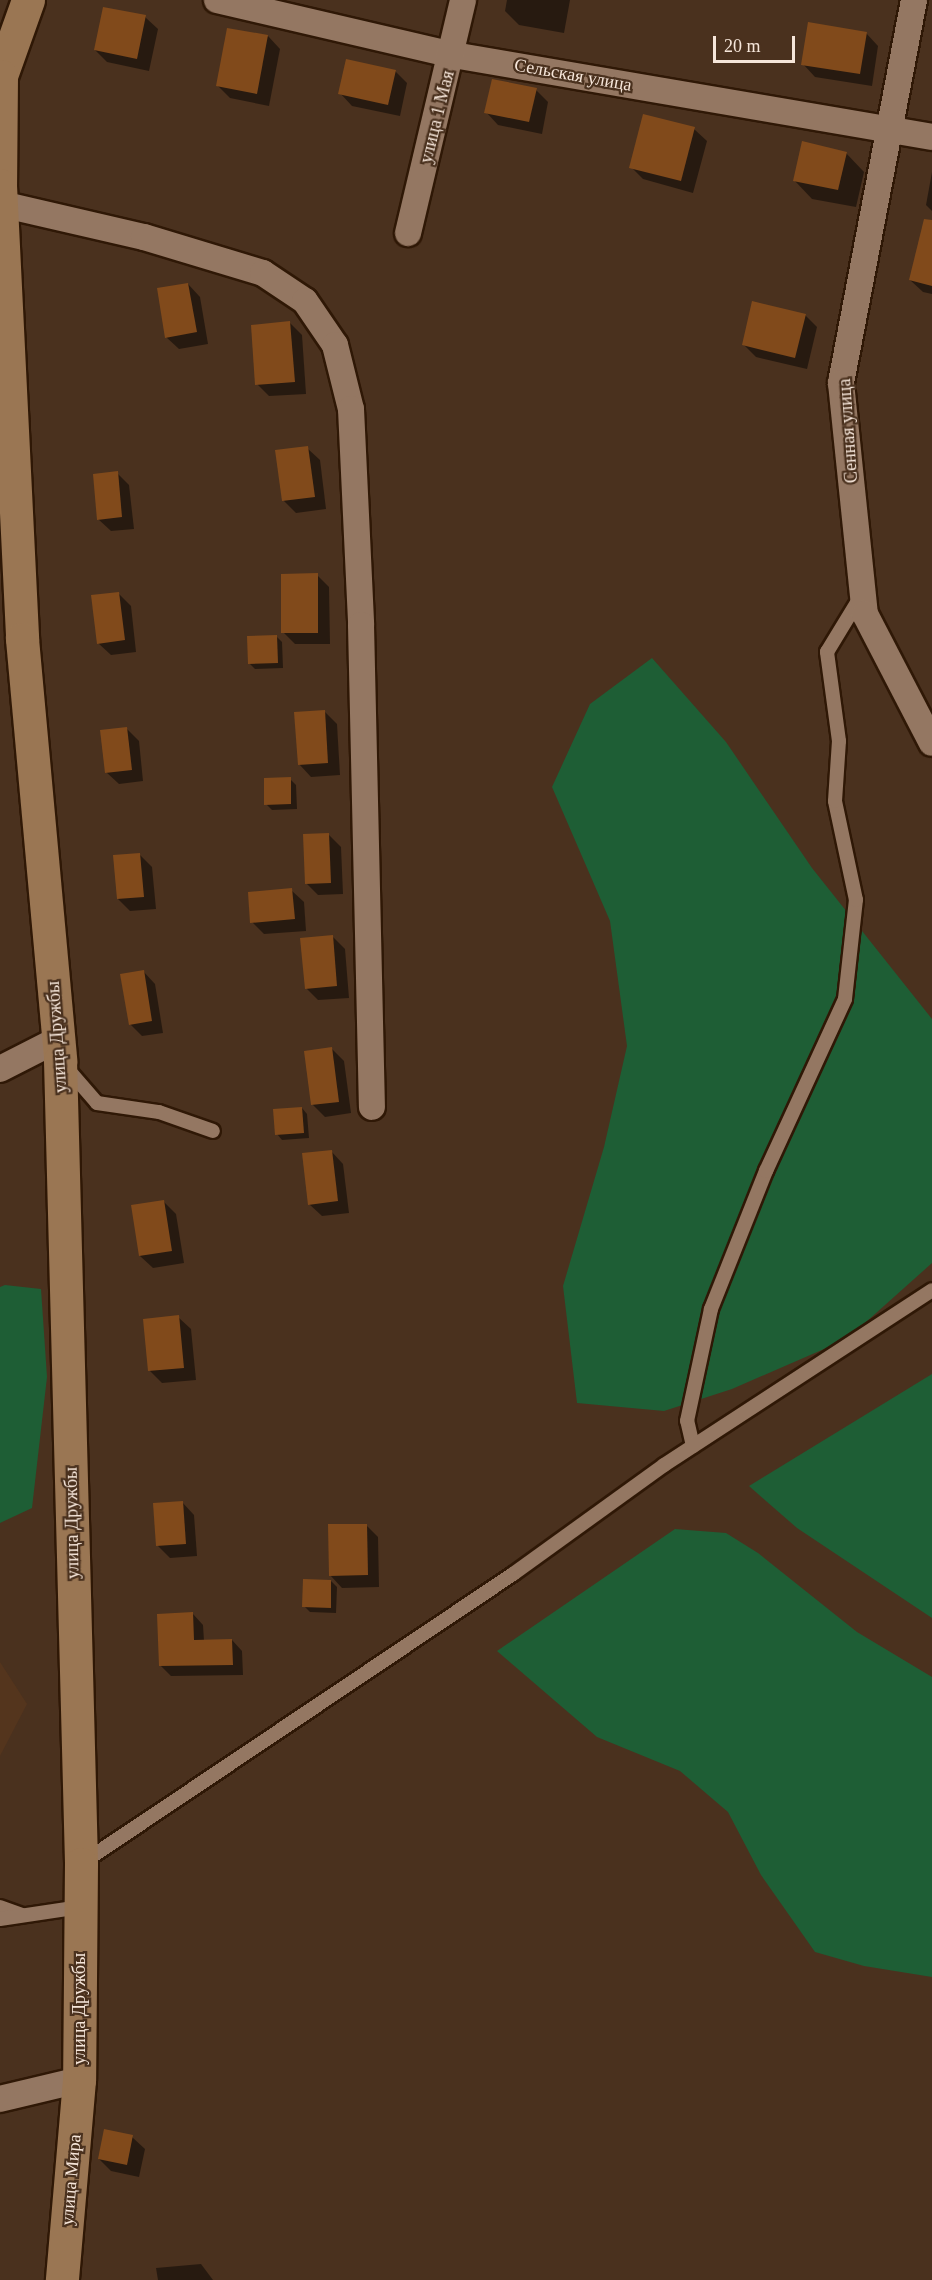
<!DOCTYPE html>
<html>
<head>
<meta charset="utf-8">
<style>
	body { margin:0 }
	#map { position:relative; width:932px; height:2280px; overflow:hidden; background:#4a311e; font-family:"Times New Roman",serif }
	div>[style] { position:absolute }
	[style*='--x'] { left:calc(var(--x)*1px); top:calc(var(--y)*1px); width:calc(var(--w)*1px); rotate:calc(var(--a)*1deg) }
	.built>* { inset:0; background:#54351d }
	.green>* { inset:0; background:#1e5e35 }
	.shadow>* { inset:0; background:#0007 }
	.building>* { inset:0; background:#814a1b }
	.roads { filter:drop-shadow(2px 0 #2f1806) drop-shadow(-2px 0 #2f1806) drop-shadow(0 2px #2f1806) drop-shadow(0 -2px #2f1806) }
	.lane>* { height:14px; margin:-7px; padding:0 7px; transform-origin:7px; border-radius:7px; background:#947762 }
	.street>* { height:26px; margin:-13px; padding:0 13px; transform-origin:13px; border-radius:13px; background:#947762 }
	.secondary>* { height:33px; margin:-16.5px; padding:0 16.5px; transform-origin:16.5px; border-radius:16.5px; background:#9a7653 }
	span { translate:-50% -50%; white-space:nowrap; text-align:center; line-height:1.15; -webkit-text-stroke:4.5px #4a311e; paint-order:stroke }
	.street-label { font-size:18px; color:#f6e6da }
	.scale { position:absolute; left:713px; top:36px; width:82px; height:27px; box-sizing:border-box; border:3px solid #f6e6da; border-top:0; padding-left:8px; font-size:18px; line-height:21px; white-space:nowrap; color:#f6e6da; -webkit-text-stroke:4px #4a311e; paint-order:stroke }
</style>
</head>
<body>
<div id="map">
	<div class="built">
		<div style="clip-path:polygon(0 1662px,27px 1704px,0 1756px)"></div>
	</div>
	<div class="green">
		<div style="clip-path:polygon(652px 658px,726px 742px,812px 868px,932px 1019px,932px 1263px,847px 1339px,732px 1389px,664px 1411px,577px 1403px,563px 1286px,604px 1147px,627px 1046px,610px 921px,552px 787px,590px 704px)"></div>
		<div style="clip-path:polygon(5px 1285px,41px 1289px,47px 1377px,32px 1508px,0 1523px,0 1287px)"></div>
		<div style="clip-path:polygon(932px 1374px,932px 1618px,797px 1528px,749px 1486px)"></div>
		<div style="clip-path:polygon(675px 1529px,726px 1533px,758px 1553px,857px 1632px,932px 1677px,932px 1977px,864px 1966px,815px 1952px,761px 1875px,728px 1812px,680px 1771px,597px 1737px,497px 1651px)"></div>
	</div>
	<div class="shadow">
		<div style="clip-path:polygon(507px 0,570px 0,564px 33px,519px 25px,505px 11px)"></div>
		<div style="clip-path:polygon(145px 17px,158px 29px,149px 71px,107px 62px,95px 50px)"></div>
		<div style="clip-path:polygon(866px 33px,878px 46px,872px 86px,815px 77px,803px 64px)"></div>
		<div style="clip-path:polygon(268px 36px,280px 49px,269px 106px,230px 98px,218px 86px)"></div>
		<div style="clip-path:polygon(395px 71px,407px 83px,400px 116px,352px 106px,340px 93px)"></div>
		<div style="clip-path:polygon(536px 90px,548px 102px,542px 134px,498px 125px,486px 112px)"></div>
		<div style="clip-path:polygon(694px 129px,707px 141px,693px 193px,643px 179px,631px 167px)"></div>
		<div style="clip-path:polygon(846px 153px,864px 172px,856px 207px,812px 199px,794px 180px)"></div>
		<div style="clip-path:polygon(932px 172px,932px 211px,926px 205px)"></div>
		<div style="clip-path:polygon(932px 251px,932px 294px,923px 292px,910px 280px)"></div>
		<div style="clip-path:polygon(188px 284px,200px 297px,208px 344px,179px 349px,166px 337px)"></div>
		<div style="clip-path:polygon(805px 315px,817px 327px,807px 369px,756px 357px,743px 344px)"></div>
		<div style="clip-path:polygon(290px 323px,302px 335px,306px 394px,269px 396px,257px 384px)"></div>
		<div style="clip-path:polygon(307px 448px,320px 460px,326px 509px,296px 513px,284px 501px)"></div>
		<div style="clip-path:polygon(117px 473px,129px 485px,134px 529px,111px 531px,98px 519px)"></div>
		<div style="clip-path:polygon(317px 575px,329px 587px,330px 644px,295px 644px,283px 632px)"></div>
		<div style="clip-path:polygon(118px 593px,131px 606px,136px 652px,111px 655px,98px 643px)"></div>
		<div style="clip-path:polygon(276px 636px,282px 642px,283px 668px,255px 669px,249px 663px)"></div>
		<div style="clip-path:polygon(325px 712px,337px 724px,340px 775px,311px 777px,299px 764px)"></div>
		<div style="clip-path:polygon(126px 728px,139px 741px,143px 781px,119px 784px,106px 772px)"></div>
		<div style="clip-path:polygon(290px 779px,296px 785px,297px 809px,272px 810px,266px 804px)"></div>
		<div style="clip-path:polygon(329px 835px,341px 847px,343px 894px,318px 895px,306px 883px)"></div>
		<div style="clip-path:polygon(140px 855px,152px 867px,156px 909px,130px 911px,118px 899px)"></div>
		<div style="clip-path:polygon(291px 890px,304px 902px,306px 931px,264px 934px,252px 922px)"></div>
		<div style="clip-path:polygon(332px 936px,345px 949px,349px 998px,318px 1000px,306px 988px)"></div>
		<div style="clip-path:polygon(143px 971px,155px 984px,163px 1033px,142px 1036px,130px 1024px)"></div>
		<div style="clip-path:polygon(332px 1049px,344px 1061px,351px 1113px,325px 1117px,312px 1104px)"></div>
		<div style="clip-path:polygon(302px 1108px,307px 1114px,309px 1138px,282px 1140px,277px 1134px)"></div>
		<div style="clip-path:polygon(331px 1151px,343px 1164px,349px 1213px,322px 1216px,309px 1204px)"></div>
		<div style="clip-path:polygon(164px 1202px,176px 1214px,184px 1263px,153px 1268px,140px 1256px)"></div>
		<div style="clip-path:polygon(178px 1317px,191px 1329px,196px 1380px,162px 1383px,150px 1371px)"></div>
		<div style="clip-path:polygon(182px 1502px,194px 1515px,197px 1556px,170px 1558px,158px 1546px)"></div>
		<div style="clip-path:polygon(366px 1525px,378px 1537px,379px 1587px,342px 1588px,330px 1575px)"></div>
		<div style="clip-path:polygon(331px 1581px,337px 1587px,336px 1613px,310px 1612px,304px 1606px)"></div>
		<div style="clip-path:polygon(193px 1614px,203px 1625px,204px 1641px,232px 1640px,242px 1651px,243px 1675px,171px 1676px,160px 1665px)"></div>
		<div style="clip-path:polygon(132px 2137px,145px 2149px,139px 2177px,111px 2171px,99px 2159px)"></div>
		<div style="clip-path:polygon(201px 2264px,213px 2280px,158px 2280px,156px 2268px)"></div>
	</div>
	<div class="building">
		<div style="clip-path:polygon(103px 7px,146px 15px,137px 59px,94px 50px)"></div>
		<div style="clip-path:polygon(808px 22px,867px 32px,860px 74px,801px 65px)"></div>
		<div style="clip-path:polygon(227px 28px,268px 35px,257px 94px,216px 86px)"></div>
		<div style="clip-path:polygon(346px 59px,396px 70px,388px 105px,338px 94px)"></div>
		<div style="clip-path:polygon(492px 79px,537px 88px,529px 122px,484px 113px)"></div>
		<div style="clip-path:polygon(643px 114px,695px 127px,681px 181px,629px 168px)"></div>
		<div style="clip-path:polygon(802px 141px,847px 152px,838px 190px,793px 181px)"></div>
		<div style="clip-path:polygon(924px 219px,932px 220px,932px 286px,909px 280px)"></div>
		<div style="clip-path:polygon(188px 283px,197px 332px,165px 338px,157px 288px)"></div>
		<div style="clip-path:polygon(752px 301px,806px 314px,795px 358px,742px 345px)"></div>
		<div style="clip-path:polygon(290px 321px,295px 382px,255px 385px,251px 325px)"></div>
		<div style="clip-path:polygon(308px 446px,315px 497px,282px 501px,275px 450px)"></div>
		<div style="clip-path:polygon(118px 471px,122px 517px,97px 520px,93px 474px)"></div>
		<div style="clip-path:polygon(318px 573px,318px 633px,281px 633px,281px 574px)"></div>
		<div style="clip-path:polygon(119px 592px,125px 640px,97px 644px,91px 595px)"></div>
		<div style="clip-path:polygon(277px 635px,278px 663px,248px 664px,247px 636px)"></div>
		<div style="clip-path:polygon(325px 710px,328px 763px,298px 765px,294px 712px)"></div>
		<div style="clip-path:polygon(127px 727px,132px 770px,105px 773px,100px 730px)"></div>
		<div style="clip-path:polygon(291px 777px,291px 804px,264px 805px,264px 778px)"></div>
		<div style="clip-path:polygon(329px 833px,331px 883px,305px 884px,303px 834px)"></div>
		<div style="clip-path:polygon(140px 853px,144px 897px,117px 899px,113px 855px)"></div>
		<div style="clip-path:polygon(292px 888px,295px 919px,250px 923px,248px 892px)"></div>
		<div style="clip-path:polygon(333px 935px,337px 986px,305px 989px,300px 938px)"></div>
		<div style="clip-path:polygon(144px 970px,152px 1021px,129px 1025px,120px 974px)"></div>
		<div style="clip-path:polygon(332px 1047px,339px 1102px,311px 1105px,304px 1051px)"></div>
		<div style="clip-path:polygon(302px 1107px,304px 1133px,275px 1135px,273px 1109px)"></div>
		<div style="clip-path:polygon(332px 1150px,338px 1201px,308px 1205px,302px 1153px)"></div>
		<div style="clip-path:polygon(164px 1200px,172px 1251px,139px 1256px,131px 1205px)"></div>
		<div style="clip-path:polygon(179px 1315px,184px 1368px,148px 1371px,143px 1319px)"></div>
		<div style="clip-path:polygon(183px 1501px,186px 1544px,156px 1546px,153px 1503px)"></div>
		<div style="clip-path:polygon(328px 1524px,367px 1524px,368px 1575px,329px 1576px)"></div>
		<div style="clip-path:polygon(303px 1579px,331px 1580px,331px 1608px,302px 1607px)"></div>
		<div style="clip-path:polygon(193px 1612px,194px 1640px,232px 1639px,233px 1665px,159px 1666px,157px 1614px)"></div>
		<div style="clip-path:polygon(104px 2129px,133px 2135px,127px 2165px,98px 2159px)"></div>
	</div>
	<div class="roads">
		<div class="lane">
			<div style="--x:65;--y:1066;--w:49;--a:49.1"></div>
			<div style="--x:97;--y:1103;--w:63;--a:8.3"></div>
			<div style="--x:159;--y:1112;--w:57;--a:19.4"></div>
			<div style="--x:693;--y:1446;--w:26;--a:-103"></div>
			<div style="--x:687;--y:1421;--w:115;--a:-77.9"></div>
			<div style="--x:711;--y:1309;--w:149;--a:-68.3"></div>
			<div style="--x:766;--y:1171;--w:189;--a:-65.3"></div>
			<div style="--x:845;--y:999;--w:100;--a:-83.7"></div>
			<div style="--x:856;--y:900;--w:101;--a:-102"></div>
			<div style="--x:835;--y:801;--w:60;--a:-86.2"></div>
			<div style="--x:839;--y:741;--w:90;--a:-97.7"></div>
			<div style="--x:827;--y:652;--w:66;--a:-58.7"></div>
			<div style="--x:82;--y:1863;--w:519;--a:-33.84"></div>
			<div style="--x:513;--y:1574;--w:186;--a:-35.8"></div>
			<div style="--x:664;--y:1465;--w:320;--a:-33.1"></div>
			<div style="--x:0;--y:1907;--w:23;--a:20"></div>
			<div style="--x:0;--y:1919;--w:81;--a:-8.5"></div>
		</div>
		<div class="street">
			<div style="--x:217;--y:0;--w:242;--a:13.1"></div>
			<div style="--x:453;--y:55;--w:486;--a:9.7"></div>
			<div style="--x:914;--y:0;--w:390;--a:100.8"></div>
			<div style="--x:841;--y:383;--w:232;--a:84.1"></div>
			<div style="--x:865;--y:614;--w:145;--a:62.6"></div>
			<div style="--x:1;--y:204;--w:147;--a:13"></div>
			<div style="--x:144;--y:237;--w:124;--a:16.8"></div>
			<div style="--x:263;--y:273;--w:50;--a:33.7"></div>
			<div style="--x:305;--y:301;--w:53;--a:55.7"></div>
			<div style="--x:335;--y:345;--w:66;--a:76"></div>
			<div style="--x:351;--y:409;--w:216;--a:87.3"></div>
			<div style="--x:361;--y:625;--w:482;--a:88.7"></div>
			<div style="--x:408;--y:233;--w:239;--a:-76.7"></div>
			<div style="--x:0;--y:1069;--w:66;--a:-27"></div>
			<div style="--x:0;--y:2099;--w:81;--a:-13.5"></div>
		</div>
		<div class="secondary">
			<div style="--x:28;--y:0;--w:81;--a:109.6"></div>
			<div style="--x:1;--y:76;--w:109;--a:90.5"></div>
			<div style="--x:0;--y:185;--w:455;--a:87.2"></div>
			<div style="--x:22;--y:639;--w:423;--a:84.8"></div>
			<div style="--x:60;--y:1060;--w:804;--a:88.5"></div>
			<div style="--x:81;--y:1864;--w:216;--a:90.5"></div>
			<div style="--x:79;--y:2080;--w:201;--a:94.9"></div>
		</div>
	</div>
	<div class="street-label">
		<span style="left:573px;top:75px;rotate:10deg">Сельская улица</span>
		<span style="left:437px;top:117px;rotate:-76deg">улица 1 Мая</span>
		<span style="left:848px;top:431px;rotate:-94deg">Сенная улица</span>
		<span style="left:57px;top:1037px;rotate:-94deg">улица Дружбы</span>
		<span style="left:72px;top:1523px;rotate:-91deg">улица Дружбы</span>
		<span style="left:79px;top:2009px;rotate:-90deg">улица Дружбы</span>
		<span style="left:71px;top:2180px;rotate:-85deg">улица Мира</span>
	</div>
	<div class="scale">20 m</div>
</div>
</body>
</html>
